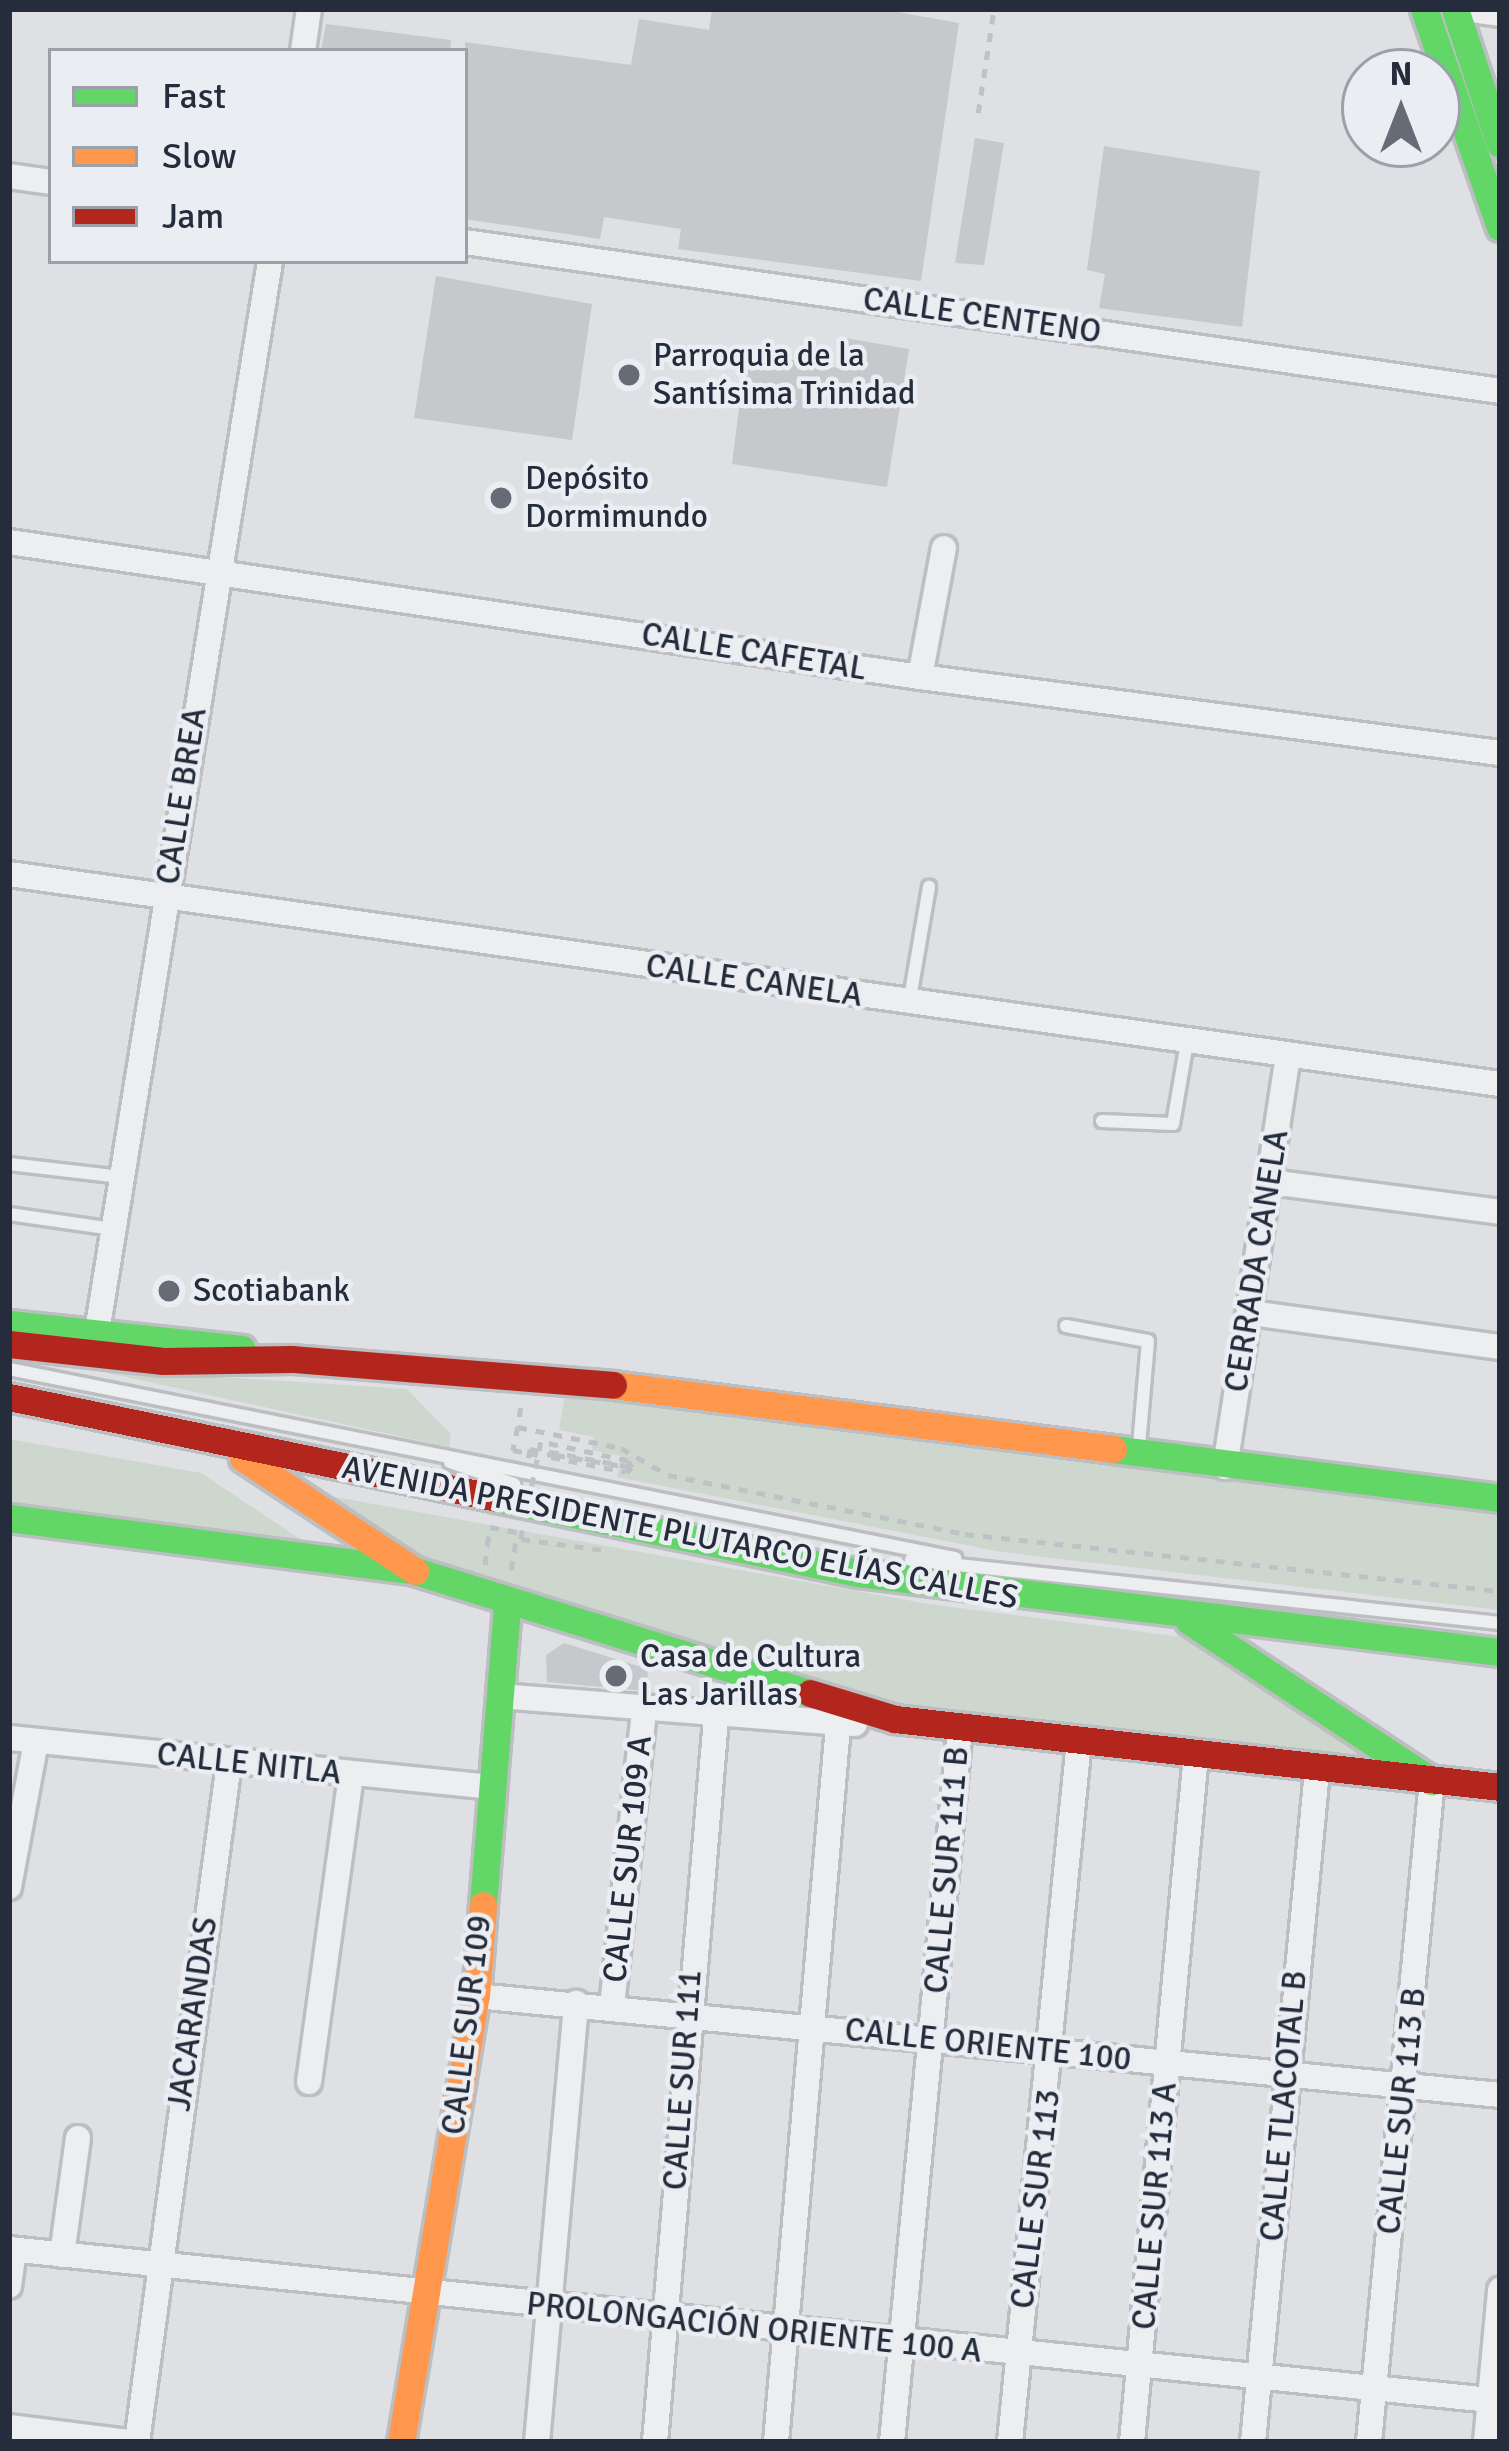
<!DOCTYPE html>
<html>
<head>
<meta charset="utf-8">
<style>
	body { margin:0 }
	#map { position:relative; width:1509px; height:2451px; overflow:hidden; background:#dee0e3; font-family:Signika,sans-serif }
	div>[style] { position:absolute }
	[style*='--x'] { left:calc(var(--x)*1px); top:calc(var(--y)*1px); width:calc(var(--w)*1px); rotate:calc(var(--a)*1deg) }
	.green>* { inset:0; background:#ced7ce }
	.building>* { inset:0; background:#c6c8cb }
	.path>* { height:4.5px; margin-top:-2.25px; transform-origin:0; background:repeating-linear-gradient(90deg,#c0c1c6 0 9px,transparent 0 18px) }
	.roads { filter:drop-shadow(3px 0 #bcbec1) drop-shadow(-3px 0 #bcbec1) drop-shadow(0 3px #bcbec1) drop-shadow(0 -3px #bcbec1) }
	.lane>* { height:12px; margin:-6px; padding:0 6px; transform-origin:6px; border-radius:6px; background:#edeef0 }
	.street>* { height:24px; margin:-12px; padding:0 12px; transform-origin:12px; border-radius:12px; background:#edeef0 }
	.fast>* { height:27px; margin:-13.5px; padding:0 13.5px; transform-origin:13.5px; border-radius:13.5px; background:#63d668 }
	.slow>* { height:27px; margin:-13.5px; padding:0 13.5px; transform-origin:13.5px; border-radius:13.5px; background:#ff974d }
	.jam>* { height:27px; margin:-13.5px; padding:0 13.5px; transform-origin:13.5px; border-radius:13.5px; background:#b3261e }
	.path-bridge>* { height:4.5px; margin-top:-2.25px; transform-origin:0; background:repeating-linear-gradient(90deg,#c0c1c6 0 9px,transparent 0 18px) }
	.dots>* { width:33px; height:33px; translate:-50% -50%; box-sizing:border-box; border:6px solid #eaeef3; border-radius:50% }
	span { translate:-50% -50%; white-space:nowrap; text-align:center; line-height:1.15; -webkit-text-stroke:9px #eaeef3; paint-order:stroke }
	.street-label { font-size:33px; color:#252c3b }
	.poi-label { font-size:33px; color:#252c3b }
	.left { translate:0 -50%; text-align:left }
	.frame { position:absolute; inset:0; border:12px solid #252c3b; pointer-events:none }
	.legend { position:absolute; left:48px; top:48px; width:420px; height:216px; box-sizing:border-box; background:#eaeef3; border:3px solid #9ba0a9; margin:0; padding:15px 21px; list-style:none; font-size:36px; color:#252c3b }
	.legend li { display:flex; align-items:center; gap:24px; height:60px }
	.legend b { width:60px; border:3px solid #9ba0a9 }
	.north { position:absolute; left:1341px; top:48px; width:120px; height:120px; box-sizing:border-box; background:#eaeef3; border:3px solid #9ba0a9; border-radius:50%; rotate:0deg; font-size:33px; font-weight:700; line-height:48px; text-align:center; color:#252c3b }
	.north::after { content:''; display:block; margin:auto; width:42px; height:54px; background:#666b76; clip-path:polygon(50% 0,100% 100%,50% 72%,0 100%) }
</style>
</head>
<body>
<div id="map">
	<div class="green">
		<div style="clip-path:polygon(84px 1368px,407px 1389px,451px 1434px,449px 1447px)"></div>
		<div style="clip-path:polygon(565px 1394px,1500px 1506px,1500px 1610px,1002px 1552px,617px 1477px,621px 1456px,592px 1450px,594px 1437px,559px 1430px)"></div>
		<div style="clip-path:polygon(9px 1439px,201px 1473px,324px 1555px,9px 1507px)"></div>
		<div style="clip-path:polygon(329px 1496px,929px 1604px,1198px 1639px,1385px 1772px,894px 1710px,437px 1566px)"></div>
	</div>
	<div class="building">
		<div style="clip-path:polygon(712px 9px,880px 9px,959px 23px,921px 281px,678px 249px,681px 229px,604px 217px,600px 239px,465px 219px,465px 42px,631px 65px,639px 19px,709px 30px)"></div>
		<div style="clip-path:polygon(326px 24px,451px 40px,450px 51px,321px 51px)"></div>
		<div style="clip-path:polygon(975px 138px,1004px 143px,984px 265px,955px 263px)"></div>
		<div style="clip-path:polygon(1104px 146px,1260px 171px,1242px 327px,1099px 308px,1105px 274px,1087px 270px)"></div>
		<div style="clip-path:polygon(436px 276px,592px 304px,572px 440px,414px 418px)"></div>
		<div style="clip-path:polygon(845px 338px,909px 349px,887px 487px,732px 464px,746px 352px,838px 368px)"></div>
		<div style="clip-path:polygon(564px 1643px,648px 1669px,646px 1691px,547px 1682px,546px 1655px)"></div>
	</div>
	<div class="path">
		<div style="--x:978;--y:113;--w:105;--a:-81.3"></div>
		<div style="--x:521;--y:1408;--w:19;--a:99"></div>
		<div style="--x:518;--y:1427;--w:105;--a:11.5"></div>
		<div style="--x:621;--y:1448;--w:54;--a:29.9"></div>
		<div style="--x:668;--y:1475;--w:303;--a:11.2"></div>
		<div style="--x:965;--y:1534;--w:538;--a:6.08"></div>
		<div style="--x:528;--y:1458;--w:9;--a:-77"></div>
		<div style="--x:530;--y:1449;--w:27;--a:13"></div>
		<div style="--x:485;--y:1565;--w:20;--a:-84"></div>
		<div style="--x:511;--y:1570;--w:36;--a:-81"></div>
	</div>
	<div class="roads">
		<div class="lane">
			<div style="--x:909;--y:1004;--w:119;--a:-80.3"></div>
			<div style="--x:1102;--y:1121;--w:71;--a:2.4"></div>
			<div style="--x:1173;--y:1124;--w:83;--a:-80.3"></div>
			<div style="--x:9;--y:1164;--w:113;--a:6.6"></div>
			<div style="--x:9;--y:1214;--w:105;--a:8.2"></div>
			<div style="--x:1066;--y:1326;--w:83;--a:10.4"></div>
			<div style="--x:1148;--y:1341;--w:106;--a:94.9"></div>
			<div style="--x:9;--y:1369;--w:965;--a:11.3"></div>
			<div style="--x:450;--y:1462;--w:68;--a:19"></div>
			<div style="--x:911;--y:1560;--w:592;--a:6.11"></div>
		</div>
		<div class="street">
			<div style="--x:1465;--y:9;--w:35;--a:8"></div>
			<div style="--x:303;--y:51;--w:42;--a:-81.9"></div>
			<div style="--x:9;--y:176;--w:42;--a:8.1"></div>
			<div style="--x:465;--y:242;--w:1046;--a:8.19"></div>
			<div style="--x:9;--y:542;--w:921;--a:8.43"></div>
			<div style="--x:920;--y:677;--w:585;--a:7.47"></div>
			<div style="--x:920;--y:677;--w:131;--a:-79.5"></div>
			<div style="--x:9;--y:874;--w:1506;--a:8.02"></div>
			<div style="--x:1270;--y:1182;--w:232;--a:7.4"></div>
			<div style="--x:1251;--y:1313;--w:251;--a:7.8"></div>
			<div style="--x:97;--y:1332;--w:1085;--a:-80.82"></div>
			<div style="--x:1225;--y:1467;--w:417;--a:-81.3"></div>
			<div style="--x:499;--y:1696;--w:357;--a:4.5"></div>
			<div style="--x:9;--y:1738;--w:482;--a:5.8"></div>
			<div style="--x:9;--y:1887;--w:148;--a:-79.5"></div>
			<div style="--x:476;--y:1996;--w:1029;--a:5.52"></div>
			<div style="--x:612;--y:2006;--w:297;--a:-83.8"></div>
			<div style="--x:309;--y:2082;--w:310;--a:-82.2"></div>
			<div style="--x:9;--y:2249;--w:1499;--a:5.82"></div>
			<div style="--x:62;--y:2255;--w:118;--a:-82.2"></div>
			<div style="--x:9;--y:2286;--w:36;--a:-82"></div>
			<div style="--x:9;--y:2427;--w:122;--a:7.1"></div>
			<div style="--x:137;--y:2442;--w:685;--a:-82.28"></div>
			<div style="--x:537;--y:2442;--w:441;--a:-84.9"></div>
			<div style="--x:655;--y:2442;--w:727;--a:-85.18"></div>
			<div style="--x:776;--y:2442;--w:719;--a:-85.05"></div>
			<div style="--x:892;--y:2442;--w:716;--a:-84.55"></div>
			<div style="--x:1010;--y:2442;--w:704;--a:-84.38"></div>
			<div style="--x:1132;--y:2442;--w:690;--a:-84.68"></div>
			<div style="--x:1253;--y:2442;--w:674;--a:-84.55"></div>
			<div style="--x:1369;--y:2442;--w:664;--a:-84.56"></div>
			<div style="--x:1486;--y:2442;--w:153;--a:-84.7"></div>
		</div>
		<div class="fast">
			<div style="--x:1424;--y:9;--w:231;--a:70.8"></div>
			<div style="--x:1455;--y:9;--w:142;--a:71.6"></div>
			<div style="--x:9;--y:1324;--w:234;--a:6.1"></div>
			<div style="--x:1113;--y:1449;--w:390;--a:7.2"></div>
			<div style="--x:496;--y:1498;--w:371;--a:11.7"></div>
			<div style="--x:859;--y:1573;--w:646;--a:7.03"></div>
			<div style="--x:9;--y:1518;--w:409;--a:7.4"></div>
			<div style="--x:415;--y:1571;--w:413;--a:17.2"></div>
			<div style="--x:1189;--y:1621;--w:291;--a:33.4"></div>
			<div style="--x:483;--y:1905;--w:301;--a:-85.4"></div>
		</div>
		<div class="slow">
			<div style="--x:613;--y:1385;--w:504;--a:7.29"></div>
			<div style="--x:243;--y:1458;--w:206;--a:33.3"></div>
			<div style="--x:401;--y:2442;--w:452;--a:-80.5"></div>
			<div style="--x:476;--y:1996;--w:91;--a:-85.6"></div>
		</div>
		<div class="jam">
			<div style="--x:9;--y:1344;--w:155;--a:6.3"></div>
			<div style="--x:163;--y:1361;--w:129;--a:-0.9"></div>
			<div style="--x:292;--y:1359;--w:322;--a:4.6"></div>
			<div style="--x:9;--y:1397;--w:497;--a:11.7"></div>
			<div style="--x:810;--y:1693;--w:89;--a:17"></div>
			<div style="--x:895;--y:1719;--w:609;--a:6.41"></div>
		</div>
	</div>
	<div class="path-bridge">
		<div style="--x:518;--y:1427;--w:24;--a:102"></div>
		<div style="--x:513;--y:1450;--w:25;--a:11"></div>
		<div style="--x:556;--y:1455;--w:74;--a:9.3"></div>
		<div style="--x:629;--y:1467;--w:81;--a:-169.4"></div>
		<div style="--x:549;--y:1452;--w:5;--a:68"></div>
		<div style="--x:551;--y:1457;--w:76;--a:11.3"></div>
		<div style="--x:626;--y:1472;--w:7;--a:-34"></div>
		<div style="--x:632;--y:1468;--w:8;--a:-120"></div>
		<div style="--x:628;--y:1461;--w:89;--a:-167.7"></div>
		<div style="--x:541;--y:1442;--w:99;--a:101.7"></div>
		<div style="--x:521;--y:1539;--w:83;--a:7.6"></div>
		<div style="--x:487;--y:1545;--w:18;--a:-81"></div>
		<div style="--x:490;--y:1527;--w:33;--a:11"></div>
	</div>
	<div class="dots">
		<div style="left:629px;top:375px;background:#666b76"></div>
		<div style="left:501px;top:498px;background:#666b76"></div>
		<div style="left:169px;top:1291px;background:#666b76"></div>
		<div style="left:616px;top:1676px;background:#666b76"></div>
	</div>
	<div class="street-label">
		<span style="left:982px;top:316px;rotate:8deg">CALLE CENTENO</span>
		<span style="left:754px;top:652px;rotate:9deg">CALLE CAFETAL</span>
		<span style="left:182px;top:796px;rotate:-81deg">CALLE BREA</span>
		<span style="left:754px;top:981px;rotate:8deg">CALLE CANELA</span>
		<span style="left:1257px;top:1261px;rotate:-81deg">CERRADA CANELA</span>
		<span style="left:680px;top:1533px;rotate:11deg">AVENIDA PRESIDENTE PLUTARCO ELÍAS CALLES</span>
		<span style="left:249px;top:1764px;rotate:6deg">CALLE NITLA</span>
		<span style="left:628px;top:1859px;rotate:-84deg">CALLE SUR 109 A</span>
		<span style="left:947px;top:1870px;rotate:-85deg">CALLE SUR 111 B</span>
		<span style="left:193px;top:2014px;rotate:-82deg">JACARANDAS</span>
		<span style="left:467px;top:2025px;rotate:-83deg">CALLE SUR 109</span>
		<span style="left:988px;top:2045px;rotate:6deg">CALLE ORIENTE 100</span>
		<span style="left:683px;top:2080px;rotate:-86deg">CALLE SUR 111</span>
		<span style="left:1284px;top:2106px;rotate:-85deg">CALLE TLACOTAL B</span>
		<span style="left:1402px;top:2111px;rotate:-84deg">CALLE SUR 113 B</span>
		<span style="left:1036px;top:2199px;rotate:-83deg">CALLE SUR 113</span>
		<span style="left:1155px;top:2206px;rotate:-85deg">CALLE SUR 113 A</span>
		<span style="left:754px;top:2328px;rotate:6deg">PROLONGACIÓN ORIENTE 100 A</span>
	</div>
	<div class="poi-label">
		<span class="left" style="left:653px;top:375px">Parroquia de la<br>Santísima Trinidad</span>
		<span class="left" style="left:525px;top:498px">Depósito<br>Dormimundo</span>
		<span class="left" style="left:193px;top:1291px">Scotiabank</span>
		<span class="left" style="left:640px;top:1676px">Casa de Cultura<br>Las Jarillas</span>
	</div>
	<div class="frame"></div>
	<ul class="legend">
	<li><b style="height:15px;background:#63d668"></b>Fast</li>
	<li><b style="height:15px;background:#ff974d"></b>Slow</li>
	<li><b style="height:15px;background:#b3261e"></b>Jam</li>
	</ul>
	<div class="north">N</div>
</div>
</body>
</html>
